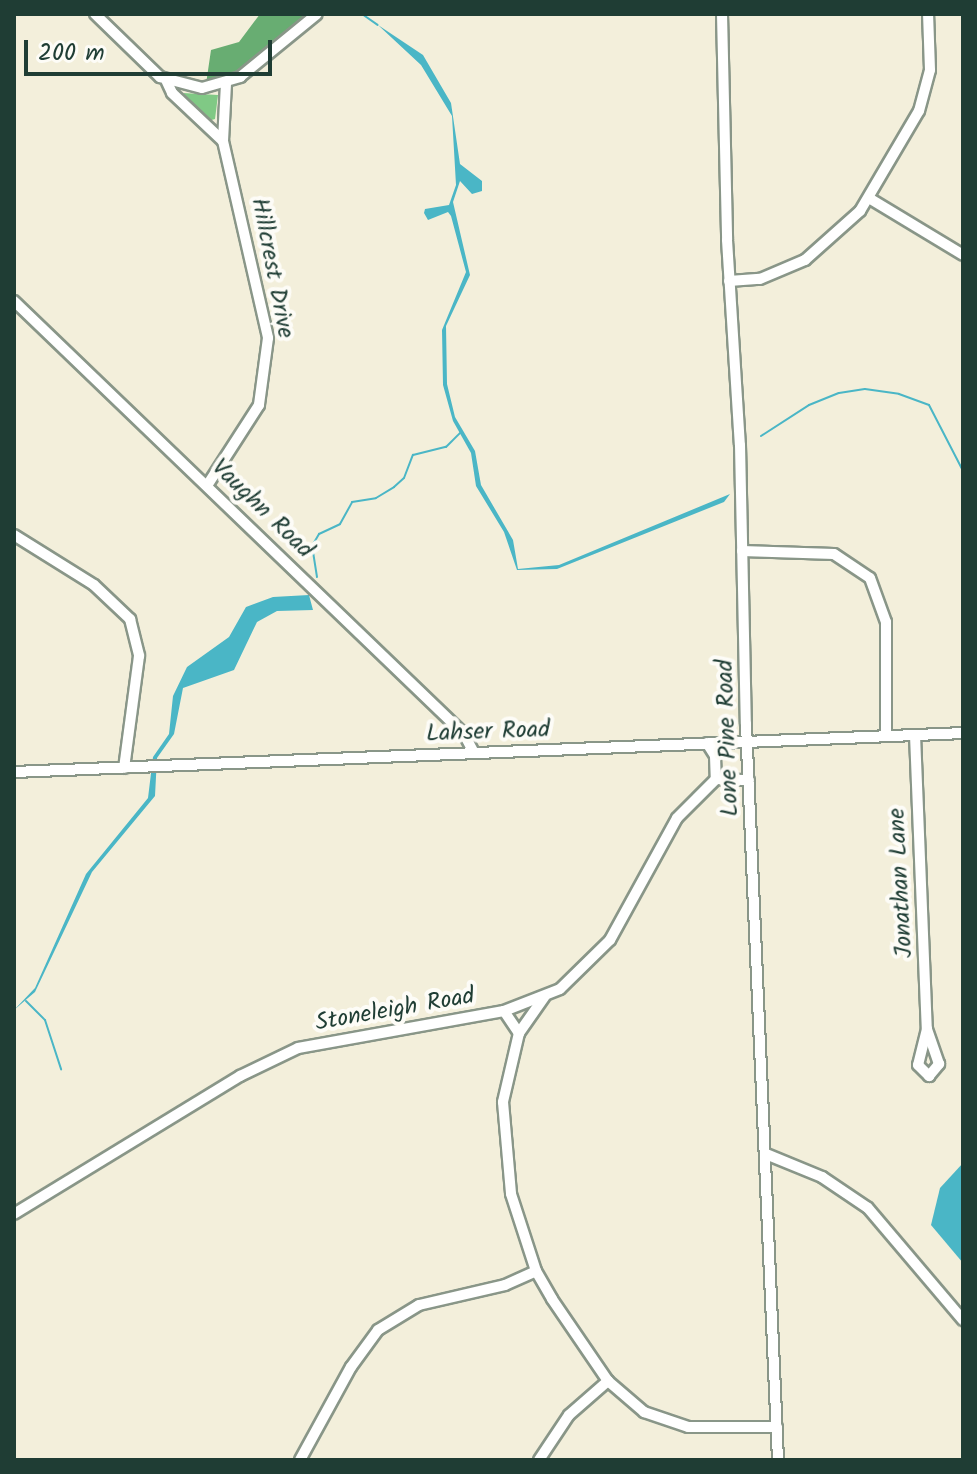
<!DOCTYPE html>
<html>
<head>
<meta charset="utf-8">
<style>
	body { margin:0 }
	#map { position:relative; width:977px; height:1474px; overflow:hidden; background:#f3efdb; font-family:Kalam,sans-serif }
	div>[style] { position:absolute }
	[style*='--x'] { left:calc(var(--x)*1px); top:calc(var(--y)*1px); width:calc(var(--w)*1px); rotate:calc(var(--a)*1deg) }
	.green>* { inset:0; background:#80c985 }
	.forest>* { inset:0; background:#68ad72 }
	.water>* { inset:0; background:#4ab6c6 }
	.stream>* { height:2px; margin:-1px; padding:0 1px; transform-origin:1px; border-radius:1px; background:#4ab6c6 }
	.roads { filter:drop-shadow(2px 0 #899688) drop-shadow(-2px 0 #899688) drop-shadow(0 2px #899688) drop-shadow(0 -2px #899688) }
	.minor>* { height:10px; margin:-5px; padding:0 5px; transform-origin:5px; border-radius:5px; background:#fff }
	span { translate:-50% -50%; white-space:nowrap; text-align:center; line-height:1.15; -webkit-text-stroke:8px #fdfcf7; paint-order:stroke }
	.street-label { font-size:24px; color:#1f3d34 }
	.frame { position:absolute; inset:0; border:16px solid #1f3d34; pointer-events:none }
	.scale { position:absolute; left:24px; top:40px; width:248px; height:36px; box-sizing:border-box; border:4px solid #1f3d34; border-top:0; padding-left:10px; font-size:24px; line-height:28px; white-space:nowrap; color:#1f3d34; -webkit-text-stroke:6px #fdfcf7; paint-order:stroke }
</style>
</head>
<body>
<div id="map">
	<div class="green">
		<div style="clip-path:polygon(183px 93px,218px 95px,215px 119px,208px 121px)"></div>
	</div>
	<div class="forest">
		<div style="clip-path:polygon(260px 14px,307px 14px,242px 69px,206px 84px,211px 50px,239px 42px)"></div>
	</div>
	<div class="water">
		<div style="clip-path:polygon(378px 25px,423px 55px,451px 103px,460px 164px,482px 181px,482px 191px,472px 194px,460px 181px,453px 202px,470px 275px,446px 326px,447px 384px,455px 417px,475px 451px,481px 485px,513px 540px,518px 569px,559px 565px,730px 494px,724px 502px,557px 569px,517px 570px,504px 532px,476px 486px,471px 453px,453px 421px,443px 385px,442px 330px,466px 272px,451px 216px,448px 212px,428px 220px,424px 213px,425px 209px,449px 205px,456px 185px,452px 116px,421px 65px)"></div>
		<div style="clip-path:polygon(309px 595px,313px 610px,277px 611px,257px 622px,234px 670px,183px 688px,174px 734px,157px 758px,155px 796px,92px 872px,35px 992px,14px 1010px,35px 988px,86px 874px,148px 798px,153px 757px,169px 734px,173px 696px,187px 667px,229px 637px,246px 607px,273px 597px)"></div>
		<div style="clip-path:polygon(963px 1163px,963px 1263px,931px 1225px,940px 1188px)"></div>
	</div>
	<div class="stream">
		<div style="--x:362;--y:14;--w:19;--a:35"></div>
		<div style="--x:761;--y:436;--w:57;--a:-32.9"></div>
		<div style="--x:809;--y:405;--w:32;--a:-22"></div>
		<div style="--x:839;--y:393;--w:26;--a:-9"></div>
		<div style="--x:865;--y:389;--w:34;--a:8"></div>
		<div style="--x:899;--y:394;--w:32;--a:20"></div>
		<div style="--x:929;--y:405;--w:74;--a:62.7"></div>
		<div style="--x:317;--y:577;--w:31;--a:-99"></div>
		<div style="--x:312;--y:546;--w:14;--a:-60"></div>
		<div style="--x:319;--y:534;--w:23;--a:-25"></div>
		<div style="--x:340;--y:524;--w:25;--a:-61"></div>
		<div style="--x:352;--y:502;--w:24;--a:-9"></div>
		<div style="--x:376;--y:498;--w:21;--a:-31"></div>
		<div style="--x:394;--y:487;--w:13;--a:-42"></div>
		<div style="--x:404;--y:478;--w:25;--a:-69"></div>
		<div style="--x:413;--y:455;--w:34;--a:-14"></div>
		<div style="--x:446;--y:447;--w:20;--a:-45"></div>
		<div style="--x:26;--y:1001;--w:27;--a:45"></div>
		<div style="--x:45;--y:1020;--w:52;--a:71.9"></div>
	</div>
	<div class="roads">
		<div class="minor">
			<div style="--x:95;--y:14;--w:91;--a:44.1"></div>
			<div style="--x:160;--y:77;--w:43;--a:14.7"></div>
			<div style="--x:202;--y:88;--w:40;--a:-16"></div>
			<div style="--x:240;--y:77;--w:99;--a:-39.3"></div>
			<div style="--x:722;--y:14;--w:226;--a:88.7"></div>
			<div style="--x:727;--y:240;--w:205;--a:86.4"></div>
			<div style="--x:740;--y:445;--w:279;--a:88.8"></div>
			<div style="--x:746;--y:724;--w:737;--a:87.51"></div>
			<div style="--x:166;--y:80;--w:14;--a:65"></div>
			<div style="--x:172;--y:93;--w:70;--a:43.3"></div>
			<div style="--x:223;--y:141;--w:202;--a:77.1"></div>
			<div style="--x:268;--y:338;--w:68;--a:97.7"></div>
			<div style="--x:259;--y:405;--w:94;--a:122.8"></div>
			<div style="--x:223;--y:141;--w:57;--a:-87"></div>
			<div style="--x:869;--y:198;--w:110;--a:31.2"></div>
			<div style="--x:729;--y:281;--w:31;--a:-4"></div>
			<div style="--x:760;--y:279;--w:49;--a:-22.9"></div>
			<div style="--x:805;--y:260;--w:74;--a:-41.7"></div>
			<div style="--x:860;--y:211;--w:116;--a:-59.5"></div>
			<div style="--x:919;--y:111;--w:42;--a:-75"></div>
			<div style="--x:930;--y:70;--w:56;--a:-92"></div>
			<div style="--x:14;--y:301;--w:624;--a:43.9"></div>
			<div style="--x:464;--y:734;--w:21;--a:62"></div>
			<div style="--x:14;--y:535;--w:94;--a:32"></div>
			<div style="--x:94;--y:585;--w:50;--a:43.4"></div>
			<div style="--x:130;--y:619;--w:38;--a:76"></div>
			<div style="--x:139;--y:656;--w:113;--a:97.6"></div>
			<div style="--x:742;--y:551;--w:92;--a:1.9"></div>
			<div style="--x:834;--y:554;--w:43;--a:33.7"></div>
			<div style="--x:870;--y:578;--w:47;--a:70"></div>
			<div style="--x:886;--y:622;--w:114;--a:90"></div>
			<div style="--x:915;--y:735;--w:294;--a:87.7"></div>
			<div style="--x:927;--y:1029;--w:37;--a:104"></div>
			<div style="--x:918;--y:1065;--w:16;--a:45"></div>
			<div style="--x:929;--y:1076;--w:16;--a:-50"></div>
			<div style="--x:939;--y:1064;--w:37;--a:-109"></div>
			<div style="--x:707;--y:743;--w:15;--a:58"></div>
			<div style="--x:715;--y:756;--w:23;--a:88"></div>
			<div style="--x:14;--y:772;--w:950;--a:-2.35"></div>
			<div style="--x:504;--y:1011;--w:27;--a:56"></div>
			<div style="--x:519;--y:1033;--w:71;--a:103.1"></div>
			<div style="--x:503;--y:1102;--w:92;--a:85"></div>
			<div style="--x:511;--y:1194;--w:81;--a:72"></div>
			<div style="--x:536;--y:1271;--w:32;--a:60"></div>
			<div style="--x:552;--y:1299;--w:99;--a:55.7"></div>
			<div style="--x:608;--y:1381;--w:48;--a:40.7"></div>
			<div style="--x:644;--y:1412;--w:46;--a:18.8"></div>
			<div style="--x:688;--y:1427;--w:89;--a:0"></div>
			<div style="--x:519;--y:1033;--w:45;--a:-54.9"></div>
			<div style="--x:766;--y:1154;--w:61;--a:22.3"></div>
			<div style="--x:822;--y:1177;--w:55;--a:34"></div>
			<div style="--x:868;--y:1208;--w:147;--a:49.7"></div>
			<div style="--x:14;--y:1214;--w:265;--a:-31.4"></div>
			<div style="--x:240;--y:1076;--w:64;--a:-25.8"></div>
			<div style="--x:298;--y:1048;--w:209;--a:-10.2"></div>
			<div style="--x:504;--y:1011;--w:60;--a:-21.4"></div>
			<div style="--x:560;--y:989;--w:70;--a:-44.4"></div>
			<div style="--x:610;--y:940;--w:139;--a:-61.2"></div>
			<div style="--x:677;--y:818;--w:55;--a:-45"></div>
			<div style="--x:716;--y:779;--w:33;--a:2"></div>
			<div style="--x:300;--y:1460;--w:106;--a:-61.3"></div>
			<div style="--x:351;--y:1367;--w:46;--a:-53.9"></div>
			<div style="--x:378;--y:1330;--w:48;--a:-31.4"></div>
			<div style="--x:419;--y:1305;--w:88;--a:-13.1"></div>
			<div style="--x:505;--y:1285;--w:34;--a:-24"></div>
			<div style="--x:539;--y:1460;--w:54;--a:-56.3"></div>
			<div style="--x:569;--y:1415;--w:52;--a:-41.1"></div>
		</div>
	</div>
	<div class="street-label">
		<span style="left:272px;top:268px;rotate:79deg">Hillcrest Drive</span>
		<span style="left:262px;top:509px;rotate:44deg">Vaughn Road</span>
		<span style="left:488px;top:732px;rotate:-2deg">Lahser Road</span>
		<span style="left:728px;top:738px;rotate:-92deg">Lone Pine Road</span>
		<span style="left:901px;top:883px;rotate:-93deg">Jonathan Lane</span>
		<span style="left:395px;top:1010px;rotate:-10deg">Stoneleigh Road</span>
	</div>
	<div class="frame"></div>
	<div class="scale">200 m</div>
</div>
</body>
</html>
